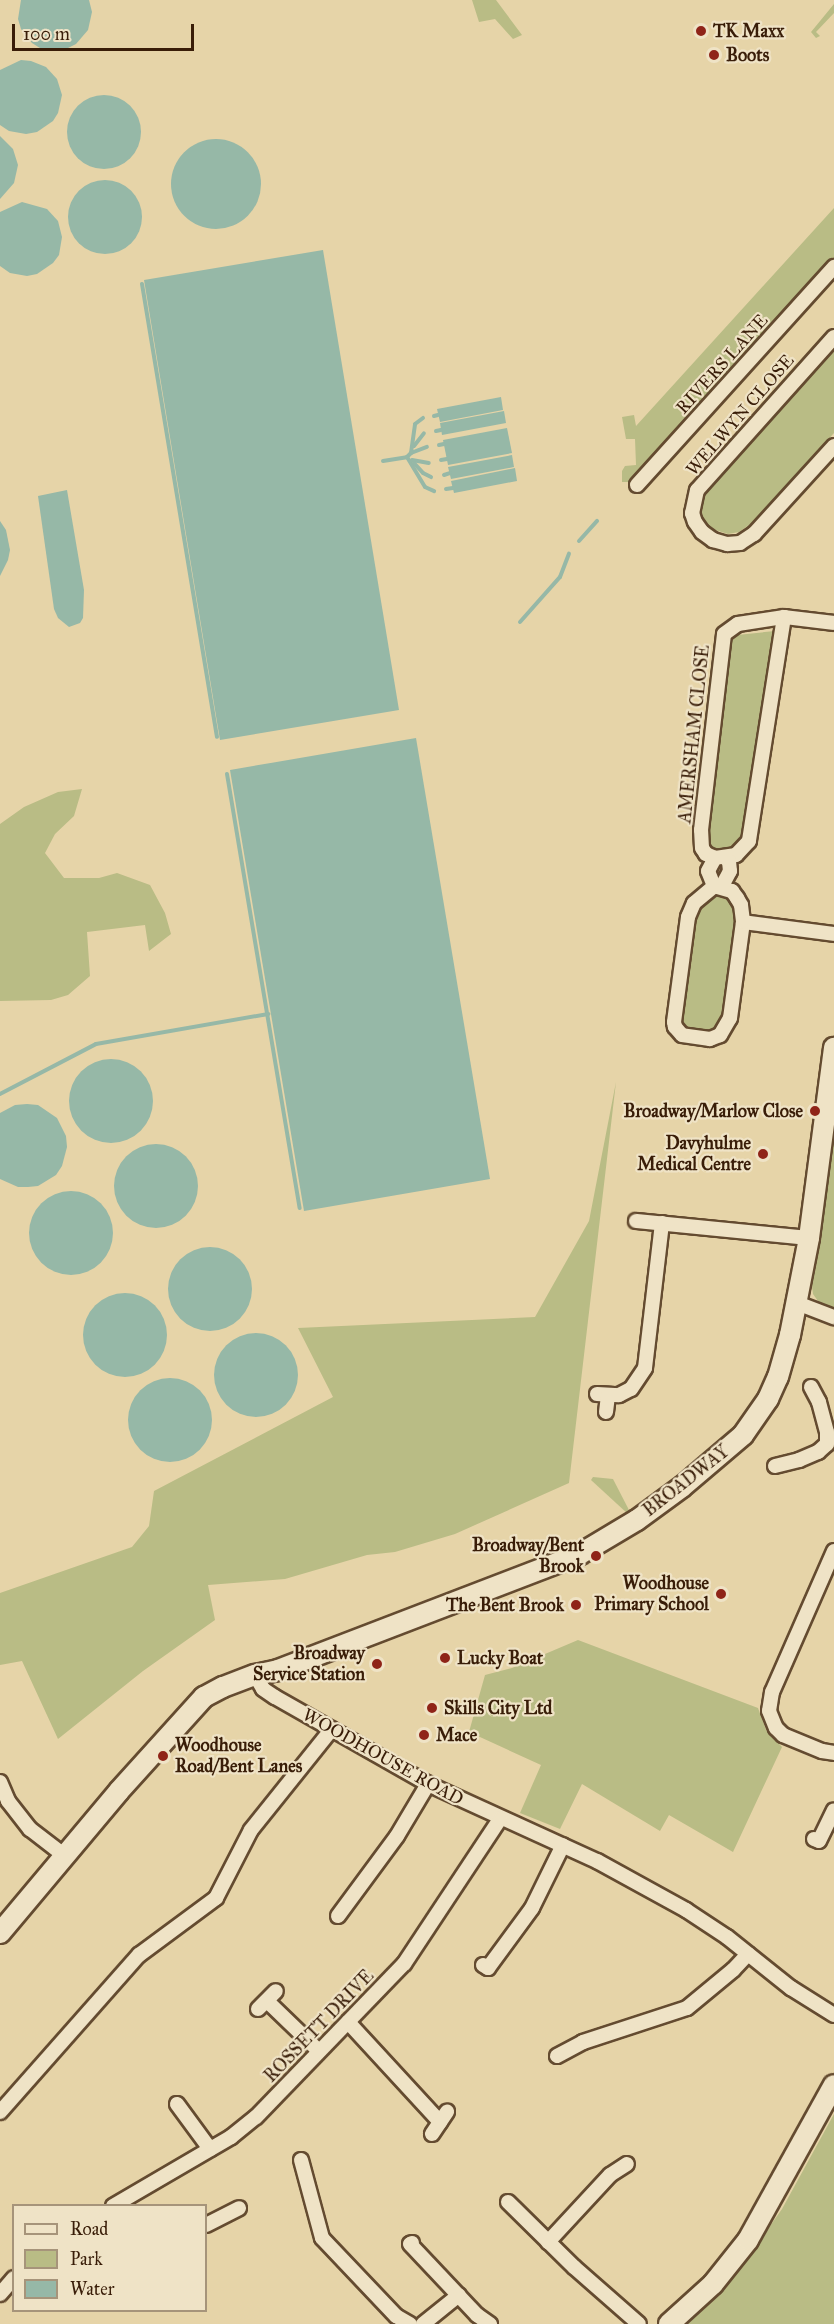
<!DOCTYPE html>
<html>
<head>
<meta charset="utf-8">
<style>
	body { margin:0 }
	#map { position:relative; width:834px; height:2324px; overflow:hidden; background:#e6d4a8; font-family:"IM FELL Great Primer",serif }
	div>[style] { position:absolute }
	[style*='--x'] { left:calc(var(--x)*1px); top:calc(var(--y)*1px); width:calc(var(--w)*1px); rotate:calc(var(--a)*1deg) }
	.green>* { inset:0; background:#b9bc85 }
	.water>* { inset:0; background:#96b8a7 }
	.round { border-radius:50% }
	.stream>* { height:4px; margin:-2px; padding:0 2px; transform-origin:2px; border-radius:2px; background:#96b8a7 }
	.roads { filter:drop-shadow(2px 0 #644b30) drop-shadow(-2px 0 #644b30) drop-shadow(0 2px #644b30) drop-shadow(0 -2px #644b30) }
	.street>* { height:14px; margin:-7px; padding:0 7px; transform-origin:7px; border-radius:7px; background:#efe3c6 }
	.secondary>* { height:20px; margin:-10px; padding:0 10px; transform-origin:10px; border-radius:10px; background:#efe3c6 }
	.dots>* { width:16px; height:16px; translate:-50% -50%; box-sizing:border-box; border:3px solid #efe3c6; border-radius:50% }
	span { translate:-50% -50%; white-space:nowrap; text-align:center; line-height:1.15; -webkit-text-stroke:4.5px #efe3c6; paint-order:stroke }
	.poi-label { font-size:18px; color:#391d08; font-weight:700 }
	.left { translate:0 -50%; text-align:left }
	.right { translate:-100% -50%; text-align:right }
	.street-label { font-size:18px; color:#391d08 }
	.legend { position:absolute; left:12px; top:2204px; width:195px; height:108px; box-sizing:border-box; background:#efe3c6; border:2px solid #a6947a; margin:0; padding:8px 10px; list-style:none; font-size:18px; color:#391d08 }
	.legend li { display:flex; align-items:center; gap:12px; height:30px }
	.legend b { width:30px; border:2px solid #a6947a }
	.scale { position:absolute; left:12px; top:24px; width:182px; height:27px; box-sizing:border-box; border:3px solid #391d08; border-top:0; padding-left:8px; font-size:18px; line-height:21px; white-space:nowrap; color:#391d08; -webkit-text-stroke:4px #efe3c6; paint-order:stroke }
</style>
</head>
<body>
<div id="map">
	<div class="green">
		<div style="clip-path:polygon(472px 0,496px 0,522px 35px,513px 39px,495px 19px,479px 22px)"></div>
		<div style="clip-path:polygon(834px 4px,834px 13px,816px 32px,820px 36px,816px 38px,811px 32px)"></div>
		<div style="clip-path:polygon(834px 208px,834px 259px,636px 477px,629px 482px,622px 482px,622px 471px,625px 466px,636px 465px,635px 439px,626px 439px,622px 417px,634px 415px,636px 426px)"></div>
		<div style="clip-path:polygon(834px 346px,834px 433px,756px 520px,739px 532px,728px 534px,712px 529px,703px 519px,701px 510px,699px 499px,706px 488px)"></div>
		<div style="clip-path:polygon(775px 631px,747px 829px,742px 844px,722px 855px,705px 846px,730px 639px,737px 635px)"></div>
		<div style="clip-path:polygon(82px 789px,74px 816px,55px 834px,45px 853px,64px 878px,99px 878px,117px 873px,150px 885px,165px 913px,171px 934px,149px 951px,145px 925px,87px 932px,90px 976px,68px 995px,51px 1000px,0 1001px,0 824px,24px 807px,58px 792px)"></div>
		<div style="clip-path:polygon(712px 892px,731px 898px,738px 917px,726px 1011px,715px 1031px,709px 1033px,685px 1028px,678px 1022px,694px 913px)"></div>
		<div style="clip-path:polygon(616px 1082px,569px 1483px,455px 1534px,395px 1552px,367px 1555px,285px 1579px,208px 1585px,215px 1620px,143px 1671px,58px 1739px,22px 1661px,0 1665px,0 1593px,132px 1547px,149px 1526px,154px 1491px,333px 1397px,298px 1328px,535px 1317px,589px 1221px)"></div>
		<div style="clip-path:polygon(834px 1103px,834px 1309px,820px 1304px,813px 1294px,811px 1278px)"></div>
		<div style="clip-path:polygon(593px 1477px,613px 1479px,630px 1512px,628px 1514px,591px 1480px)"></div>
		<div style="clip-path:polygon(578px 1640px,758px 1708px,766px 1730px,782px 1747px,733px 1852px,669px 1815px,660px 1831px,582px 1784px,560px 1829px,520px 1813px,541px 1765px,469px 1732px,485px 1675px,512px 1668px)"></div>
		<div style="clip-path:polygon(834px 2114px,834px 2324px,688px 2324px,726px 2288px,782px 2209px)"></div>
	</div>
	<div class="water">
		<div style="clip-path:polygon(21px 0,89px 0,92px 12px,88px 30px,76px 44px,66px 49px,56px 51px,40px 48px,32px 43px,21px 29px,18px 19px)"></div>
		<div style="clip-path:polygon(21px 60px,31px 61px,46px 67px,57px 79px,62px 95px,58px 113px,53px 121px,37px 132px,26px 134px,9px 131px,0 125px,0 70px)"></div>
		<div class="round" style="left:67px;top:95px;width:74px;height:74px"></div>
		<div style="clip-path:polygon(0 136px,13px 149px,18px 165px,14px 183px,0 199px)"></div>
		<div class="round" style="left:171px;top:139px;width:90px;height:90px"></div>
		<div class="round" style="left:68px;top:180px;width:74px;height:74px"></div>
		<div style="clip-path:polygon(22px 202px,47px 209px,58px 221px,62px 237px,59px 255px,53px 263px,37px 274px,27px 276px,10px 273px,0 266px,0 212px)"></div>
		<div style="clip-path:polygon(323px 250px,399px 710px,220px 740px,144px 280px)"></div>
		<div style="clip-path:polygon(501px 397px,503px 410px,440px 422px,437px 409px)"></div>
		<div style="clip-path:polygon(504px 411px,506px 423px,442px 435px,440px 423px)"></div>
		<div style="clip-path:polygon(507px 428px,512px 453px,448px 465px,443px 440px)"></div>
		<div style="clip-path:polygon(512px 455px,514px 467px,451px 479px,448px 467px)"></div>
		<div style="clip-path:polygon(515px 468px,517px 481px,454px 493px,451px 481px)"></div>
		<div style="clip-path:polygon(67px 490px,84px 590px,83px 618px,80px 623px,69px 627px,58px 618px,54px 609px,38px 496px)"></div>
		<div style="clip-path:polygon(0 521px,6px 530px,10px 550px,8px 560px,0 576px)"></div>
		<div style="clip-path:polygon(416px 738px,490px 1179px,304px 1211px,230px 770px)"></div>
		<div class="round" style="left:69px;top:1059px;width:84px;height:84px"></div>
		<div style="clip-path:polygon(27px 1104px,38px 1105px,57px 1118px,66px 1136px,67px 1147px,62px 1166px,56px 1175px,38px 1186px,28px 1187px,18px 1187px,0 1179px,0 1113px,15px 1105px)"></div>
		<div class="round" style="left:114px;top:1144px;width:84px;height:84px"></div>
		<div class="round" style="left:29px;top:1191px;width:84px;height:84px"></div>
		<div class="round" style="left:168px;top:1247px;width:84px;height:84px"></div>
		<div class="round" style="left:83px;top:1293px;width:84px;height:84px"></div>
		<div class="round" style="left:214px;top:1333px;width:84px;height:84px"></div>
		<div class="round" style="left:128px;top:1378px;width:84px;height:84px"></div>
	</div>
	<div class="stream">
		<div style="--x:142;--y:284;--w:459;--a:80.6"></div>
		<div style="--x:434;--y:416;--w:4;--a:-14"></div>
		<div style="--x:436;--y:431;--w:5;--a:-11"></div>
		<div style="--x:439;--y:445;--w:5;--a:-11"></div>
		<div style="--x:414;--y:446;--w:16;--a:-52"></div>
		<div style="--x:411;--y:453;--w:17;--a:-21"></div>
		<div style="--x:407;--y:457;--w:6;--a:-45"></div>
		<div style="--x:411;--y:453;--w:29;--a:-82"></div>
		<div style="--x:415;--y:424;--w:10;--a:-37"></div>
		<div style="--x:407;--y:457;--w:35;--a:59"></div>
		<div style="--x:425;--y:487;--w:10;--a:24"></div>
		<div style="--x:412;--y:460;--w:17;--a:10"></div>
		<div style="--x:441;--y:460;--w:6;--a:-9"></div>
		<div style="--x:383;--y:461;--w:24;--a:-9"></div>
		<div style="--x:414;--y:463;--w:13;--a:48"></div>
		<div style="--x:423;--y:473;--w:9;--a:27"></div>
		<div style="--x:444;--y:475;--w:6;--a:-18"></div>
		<div style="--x:446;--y:489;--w:7;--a:-8"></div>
		<div style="--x:579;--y:541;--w:27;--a:-48"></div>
		<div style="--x:520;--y:622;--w:60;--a:-48.4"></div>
		<div style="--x:560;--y:577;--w:25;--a:-69"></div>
		<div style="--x:227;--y:774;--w:440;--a:80.5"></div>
		<div style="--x:0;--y:1094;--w:108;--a:-27.5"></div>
		<div style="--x:96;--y:1044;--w:175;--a:-9.9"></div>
	</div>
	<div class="roads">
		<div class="street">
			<div style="--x:834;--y:337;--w:205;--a:131.8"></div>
			<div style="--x:697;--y:490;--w:24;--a:102"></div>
			<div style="--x:692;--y:513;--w:9;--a:72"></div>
			<div style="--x:695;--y:522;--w:12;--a:55"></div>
			<div style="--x:702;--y:532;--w:14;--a:36"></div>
			<div style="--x:713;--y:540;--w:15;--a:16"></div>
			<div style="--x:727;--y:544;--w:13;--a:-4"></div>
			<div style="--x:740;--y:543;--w:17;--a:-33"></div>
			<div style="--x:754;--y:534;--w:119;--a:-47.7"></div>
			<div style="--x:637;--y:485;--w:294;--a:-47.9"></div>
			<div style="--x:784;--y:617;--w:227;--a:98.9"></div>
			<div style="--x:749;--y:841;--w:19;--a:133"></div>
			<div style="--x:736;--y:855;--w:21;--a:172"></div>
			<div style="--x:715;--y:858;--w:10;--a:-156"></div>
			<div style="--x:706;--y:854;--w:7;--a:-124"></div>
			<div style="--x:702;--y:848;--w:18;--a:-93"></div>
			<div style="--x:701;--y:830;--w:197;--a:-83.3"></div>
			<div style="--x:724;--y:634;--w:17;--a:-36"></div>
			<div style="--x:738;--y:624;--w:47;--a:-8.7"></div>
			<div style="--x:784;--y:617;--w:50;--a:6.8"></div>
			<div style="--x:714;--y:886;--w:19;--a:16"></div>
			<div style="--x:732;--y:891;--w:9;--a:54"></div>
			<div style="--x:737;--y:898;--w:8;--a:60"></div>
			<div style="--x:741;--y:905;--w:17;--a:83"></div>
			<div style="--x:743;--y:922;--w:97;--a:97.7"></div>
			<div style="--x:730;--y:1018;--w:20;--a:120"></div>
			<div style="--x:720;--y:1035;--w:11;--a:158"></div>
			<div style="--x:710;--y:1039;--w:28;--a:-172"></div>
			<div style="--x:682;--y:1035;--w:11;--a:-131"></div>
			<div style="--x:675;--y:1027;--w:5;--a:-101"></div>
			<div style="--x:674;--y:1022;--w:106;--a:-82.4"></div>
			<div style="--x:688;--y:917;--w:15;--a:-67"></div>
			<div style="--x:694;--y:903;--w:26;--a:-40"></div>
			<div style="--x:714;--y:886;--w:16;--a:-112"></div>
			<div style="--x:708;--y:871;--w:15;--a:-62"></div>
			<div style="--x:722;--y:886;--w:17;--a:-62"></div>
			<div style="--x:730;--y:871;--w:10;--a:-96"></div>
			<div style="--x:729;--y:861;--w:5;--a:-143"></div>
			<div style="--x:743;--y:922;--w:92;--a:7.5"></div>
			<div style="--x:636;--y:1221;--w:174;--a:5.6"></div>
			<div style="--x:797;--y:1303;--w:40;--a:21"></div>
			<div style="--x:597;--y:1394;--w:22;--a:3"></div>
			<div style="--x:619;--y:1395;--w:13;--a:-27"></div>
			<div style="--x:631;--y:1389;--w:25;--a:-56"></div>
			<div style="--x:645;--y:1368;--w:146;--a:-83.3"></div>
			<div style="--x:606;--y:1412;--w:16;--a:-83"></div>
			<div style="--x:775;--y:1466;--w:25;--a:-14"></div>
			<div style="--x:799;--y:1460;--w:21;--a:-23"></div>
			<div style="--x:818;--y:1452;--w:12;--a:-42"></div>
			<div style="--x:827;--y:1444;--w:12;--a:-90"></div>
			<div style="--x:827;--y:1432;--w:31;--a:-105"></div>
			<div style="--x:819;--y:1402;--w:17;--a:-118"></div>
			<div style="--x:834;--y:1551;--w:154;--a:113.7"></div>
			<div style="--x:772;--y:1692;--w:19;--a:99"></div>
			<div style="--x:769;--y:1711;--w:18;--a:68"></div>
			<div style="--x:776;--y:1728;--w:10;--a:45"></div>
			<div style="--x:783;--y:1735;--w:42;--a:22.3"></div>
			<div style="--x:822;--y:1751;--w:12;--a:9"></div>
			<div style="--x:255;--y:1675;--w:16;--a:60"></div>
			<div style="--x:263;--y:1689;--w:14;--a:34"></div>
			<div style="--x:275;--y:1697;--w:176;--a:29.6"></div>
			<div style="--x:428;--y:1784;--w:186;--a:24.5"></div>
			<div style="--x:597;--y:1861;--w:102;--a:28.8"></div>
			<div style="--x:686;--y:1910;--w:49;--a:33.4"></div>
			<div style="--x:727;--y:1937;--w:82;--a:38.6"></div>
			<div style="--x:791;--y:1988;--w:51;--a:32.1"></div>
			<div style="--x:0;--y:1782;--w:21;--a:67"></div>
			<div style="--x:8;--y:1801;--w:36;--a:52"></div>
			<div style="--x:30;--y:1829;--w:44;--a:37.6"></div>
			<div style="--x:814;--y:1839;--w:5;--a:22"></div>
			<div style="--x:819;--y:1841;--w:34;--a:-64"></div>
			<div style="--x:338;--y:1916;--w:99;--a:-53.6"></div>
			<div style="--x:397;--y:1836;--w:61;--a:-59.2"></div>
			<div style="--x:483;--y:1965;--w:6;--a:31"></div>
			<div style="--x:488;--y:1968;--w:74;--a:-53.7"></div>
			<div style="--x:532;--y:1908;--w:70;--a:-63.8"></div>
			<div style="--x:267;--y:2001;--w:72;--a:43.9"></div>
			<div style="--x:258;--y:2009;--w:25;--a:-45"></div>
			<div style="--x:348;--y:2022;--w:136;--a:47.4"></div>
			<div style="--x:557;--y:2056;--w:30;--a:-28"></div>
			<div style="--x:583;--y:2042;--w:109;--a:-18.1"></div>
			<div style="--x:687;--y:2008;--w:60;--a:-39.6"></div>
			<div style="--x:733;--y:1970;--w:22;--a:-47"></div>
			<div style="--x:177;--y:2104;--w:56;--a:53.7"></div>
			<div style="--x:0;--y:2112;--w:210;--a:-48.5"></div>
			<div style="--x:139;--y:1955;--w:96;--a:-36.5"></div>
			<div style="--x:216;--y:1898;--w:76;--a:-62.8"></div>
			<div style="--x:251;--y:1830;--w:129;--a:-51.3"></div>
			<div style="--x:432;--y:2134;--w:27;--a:-56"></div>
			<div style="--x:301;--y:2160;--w:81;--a:74.9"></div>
			<div style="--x:322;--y:2238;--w:108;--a:46.5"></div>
			<div style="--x:396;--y:2316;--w:16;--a:30"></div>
			<div style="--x:508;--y:2202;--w:93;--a:44.6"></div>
			<div style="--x:574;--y:2267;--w:86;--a:41.2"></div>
			<div style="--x:113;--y:2206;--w:137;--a:-30.3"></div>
			<div style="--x:231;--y:2137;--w:32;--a:-39"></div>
			<div style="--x:256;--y:2117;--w:213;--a:-46"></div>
			<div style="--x:404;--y:1964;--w:174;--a:-56.5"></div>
			<div style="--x:206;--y:2225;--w:37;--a:-27"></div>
			<div style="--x:548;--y:2242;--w:91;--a:-47.2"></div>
			<div style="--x:610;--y:2175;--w:20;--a:-33"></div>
			<div style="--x:412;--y:2243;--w:2;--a:153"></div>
			<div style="--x:410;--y:2244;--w:98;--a:46.7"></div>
			<div style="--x:477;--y:2315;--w:16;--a:35"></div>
			<div style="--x:0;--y:2294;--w:21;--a:-49"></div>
			<div style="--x:423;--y:2324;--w:46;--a:-38.9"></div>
		</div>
		<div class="secondary">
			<div style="--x:0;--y:1933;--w:185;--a:-50"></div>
			<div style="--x:119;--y:1791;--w:127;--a:-47.9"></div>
			<div style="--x:204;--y:1697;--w:21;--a:-28"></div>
			<div style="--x:223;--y:1687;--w:34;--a:-21"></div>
			<div style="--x:255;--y:1675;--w:24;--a:-12"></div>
			<div style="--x:278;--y:1670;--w:324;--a:-21"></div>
			<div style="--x:580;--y:1554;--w:66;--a:-30.8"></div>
			<div style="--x:637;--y:1520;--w:56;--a:-36.3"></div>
			<div style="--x:682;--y:1487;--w:80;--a:-40.4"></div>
			<div style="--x:743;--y:1435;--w:44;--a:-55.2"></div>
			<div style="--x:768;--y:1399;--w:24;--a:-66"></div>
			<div style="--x:778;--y:1377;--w:44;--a:-74.1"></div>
			<div style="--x:790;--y:1335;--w:99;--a:-78.9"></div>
			<div style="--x:809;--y:1238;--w:192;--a:-82.5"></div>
			<div style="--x:669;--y:2324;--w:59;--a:-42.3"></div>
			<div style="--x:713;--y:2284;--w:56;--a:-51.5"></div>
			<div style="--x:748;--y:2240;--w:177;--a:-61"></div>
		</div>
	</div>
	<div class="dots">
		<div style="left:701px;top:31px;background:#8f2418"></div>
		<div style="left:714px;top:55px;background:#8f2418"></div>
		<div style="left:815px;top:1111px;background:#8f2418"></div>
		<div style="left:763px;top:1154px;background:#8f2418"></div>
		<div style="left:596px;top:1556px;background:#8f2418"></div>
		<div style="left:721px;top:1594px;background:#8f2418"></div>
		<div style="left:576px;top:1605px;background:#8f2418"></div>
		<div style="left:445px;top:1658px;background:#8f2418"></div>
		<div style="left:377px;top:1664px;background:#8f2418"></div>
		<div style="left:432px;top:1708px;background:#8f2418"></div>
		<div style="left:424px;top:1735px;background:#8f2418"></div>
		<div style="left:163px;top:1756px;background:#8f2418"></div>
	</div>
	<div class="poi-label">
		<span class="left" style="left:713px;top:31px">TK Maxx</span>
		<span class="left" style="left:726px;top:55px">Boots</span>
		<span class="right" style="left:803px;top:1111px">Broadway/Marlow Close</span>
		<span class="right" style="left:751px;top:1154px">Davyhulme<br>Medical Centre</span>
		<span class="right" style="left:584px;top:1556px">Broadway/Bent<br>Brook</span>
		<span class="right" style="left:709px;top:1594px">Woodhouse<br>Primary School</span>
		<span class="right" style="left:564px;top:1605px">The Bent Brook</span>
		<span class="right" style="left:365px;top:1664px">Broadway<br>Service Station</span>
		<span class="left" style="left:457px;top:1658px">Lucky Boat</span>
		<span class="left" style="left:444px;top:1708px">Skills City Ltd</span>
		<span class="left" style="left:436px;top:1735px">Mace</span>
		<span class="left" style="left:175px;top:1756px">Woodhouse<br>Road/Bent Lanes</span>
	</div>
	<div class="street-label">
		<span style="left:722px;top:364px;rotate:-48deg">RIVERS LANE</span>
		<span style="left:740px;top:415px;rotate:-49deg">WELWYN CLOSE</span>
		<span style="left:694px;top:734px;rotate:-84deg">AMERSHAM CLOSE</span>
		<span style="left:686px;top:1481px;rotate:-38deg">BROADWAY</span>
		<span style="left:383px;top:1757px;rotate:29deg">WOODHOUSE ROAD</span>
		<span style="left:319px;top:2026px;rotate:-46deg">ROSSETT DRIVE</span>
	</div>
	<ul class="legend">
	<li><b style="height:8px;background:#efe3c6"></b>Road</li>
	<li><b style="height:16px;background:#b9bc85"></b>Park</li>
	<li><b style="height:16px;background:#96b8a7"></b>Water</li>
	</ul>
	<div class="scale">100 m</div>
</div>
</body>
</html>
